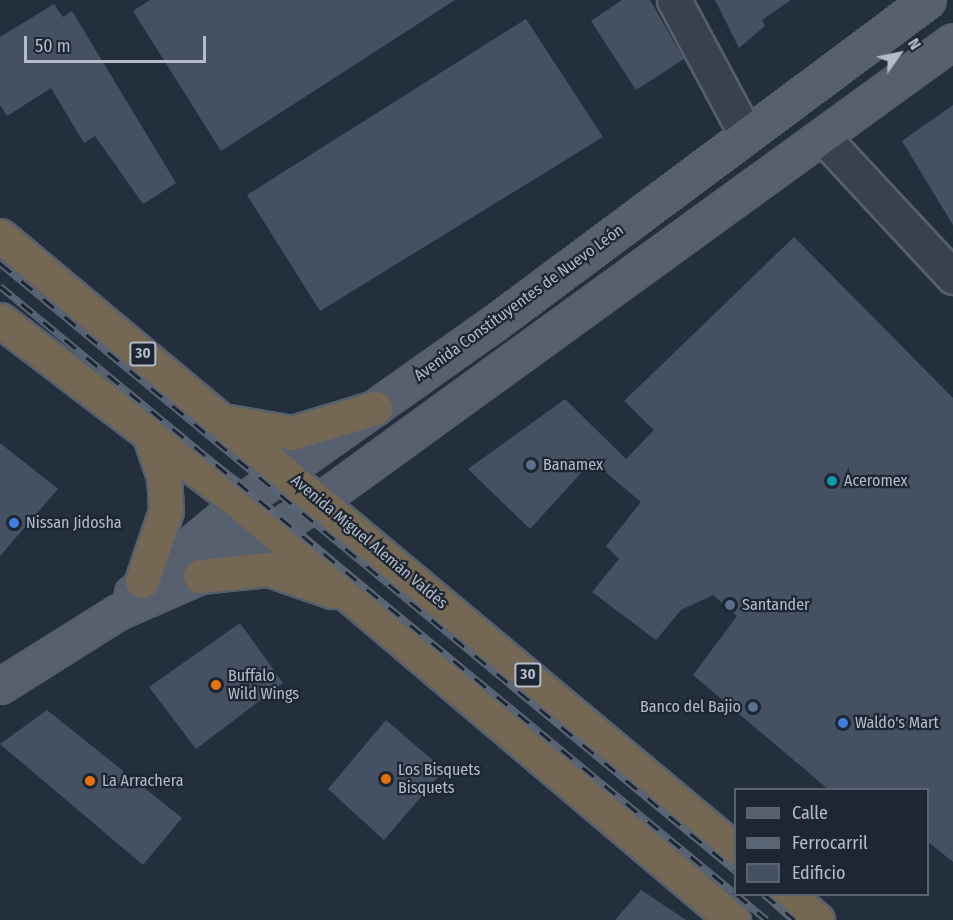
<!DOCTYPE html>
<html>
<head>
<meta charset="utf-8">
<style>
	body { margin:0 }
	#map { position:relative; width:953px; height:920px; overflow:hidden; background:#242f3e; font-family:"Fira Sans Condensed",sans-serif }
	div>[style] { position:absolute }
	[style*='--x'] { left:calc(var(--x)*1px); top:calc(var(--y)*1px); width:calc(var(--w)*1px); rotate:calc(var(--a)*1deg) }
	.building>* { inset:0; background:#455162 }
	.roads { filter:drop-shadow(2px 0 #565f6c) drop-shadow(-2px 0 #565f6c) drop-shadow(0 2px #565f6c) drop-shadow(0 -2px #565f6c) }
	.minor>* { height:33px; margin:-16.5px; padding:0 16.5px; transform-origin:16.5px; border-radius:16.5px; background:#38414e }
	.major>* { height:33px; margin:-16.5px; padding:0 16.5px; transform-origin:16.5px; border-radius:16.5px; background:#56606e }
	.highway>* { height:33px; margin:-16.5px; padding:0 16.5px; transform-origin:16.5px; border-radius:16.5px; background:#746855 }
	.rail>* { height:7px; margin-top:-3.5px; transform-origin:0; background:repeating-linear-gradient(90deg,#1d2633 0 14px,#5a6575 0 28px); box-sizing:border-box; border-block:2px solid #5a6575 }
	.dots>* { width:16px; height:16px; translate:-50% -50%; box-sizing:border-box; border:3px solid #1d2633; border-radius:50% }
	span { translate:-50% -50%; white-space:nowrap; text-align:center; line-height:1.15; -webkit-text-stroke:4.5px #1d2633; paint-order:stroke }
	.shield-label span { padding:2px 4px; background:#1d2633; border:2px solid; border-radius:4px; -webkit-text-stroke-width:0 }
	.shield-label { font-size:15px; color:#b4bcc9; font-weight:700 }
	.street-label { font-size:16px; color:#b4bcc9 }
	.poi-label { font-size:16px; color:#b4bcc9 }
	.left { translate:0 -50%; text-align:left }
	.right { translate:-100% -50%; text-align:right }
	.legend { position:absolute; left:734px; top:788px; width:195px; height:108px; box-sizing:border-box; background:#1d2633; border:2px solid #59626f; margin:0; padding:8px 10px; list-style:none; font-size:18px; color:#b4bcc9 }
	.legend li { display:flex; align-items:center; gap:12px; height:30px }
	.legend b { width:30px; border:2px solid #59626f }
	.north { position:absolute; left:869px; top:24px; width:60px; height:60px; -webkit-text-stroke:4px #1d2633; paint-order:stroke; rotate:57deg; font-size:16px; font-weight:700; line-height:24px; text-align:center; color:#b4bcc9 }
	.north::after { content:''; display:block; margin:auto; width:21px; height:27px; background:#b4bcc9; clip-path:polygon(50% 0,100% 100%,50% 72%,0 100%) }
	.scale { position:absolute; left:24px; top:36px; width:182px; height:27px; box-sizing:border-box; border:3px solid #b4bcc9; border-top:0; padding-left:8px; font-size:18px; line-height:21px; white-space:nowrap; color:#b4bcc9; -webkit-text-stroke:4px #1d2633; paint-order:stroke }
</style>
</head>
<body>
<div id="map">
	<div class="building">
		<div style="clip-path:polygon(150px 0,455px 0,221px 151px,133px 11px)"></div>
		<div style="clip-path:polygon(622px 0,650px 0,684px 59px,636px 90px,591px 21px)"></div>
		<div style="clip-path:polygon(715px 0,791px 0,762px 20px,765px 26px,739px 48px)"></div>
		<div style="clip-path:polygon(54px 4px,63px 17px,72px 11px,176px 183px,143px 204px,95px 136px,84px 143px,51px 88px,7px 116px,0 105px,0 37px)"></div>
		<div style="clip-path:polygon(526px 19px,603px 137px,320px 311px,247px 195px)"></div>
		<div style="clip-path:polygon(953px 105px,953px 225px,902px 141px)"></div>
		<div style="clip-path:polygon(794px 237px,953px 398px,953px 862px,927px 841px,927px 789px,828px 789px,693px 675px,737px 616px,713px 595px,681px 610px,656px 640px,592px 592px,619px 559px,606px 546px,641px 502px,592px 461px,530px 529px,468px 469px,565px 399px,626px 459px,654px 430px,624px 401px)"></div>
		<div style="clip-path:polygon(0 443px,58px 489px,0 556px)"></div>
		<div style="clip-path:polygon(240px 623px,283px 683px,196px 749px,149px 687px)"></div>
		<div style="clip-path:polygon(47px 710px,182px 818px,143px 865px,0 744px)"></div>
		<div style="clip-path:polygon(386px 720px,444px 770px,384px 840px,328px 789px)"></div>
		<div style="clip-path:polygon(641px 890px,686px 920px,615px 920px)"></div>
	</div>
	<div class="roads">
		<div class="minor">
			<div style="--x:674;--y:0;--w:152;--a:61.8"></div>
			<div style="--x:823;--y:137;--w:191;--a:47.1"></div>
		</div>
		<div class="major">
			<div style="--x:132;--y:593;--w:141;--a:-39.8"></div>
			<div style="--x:240;--y:503;--w:310;--a:-35.3"></div>
			<div style="--x:493;--y:324;--w:542;--a:-36.68"></div>
			<div style="--x:0;--y:686;--w:139;--a:-32.1"></div>
			<div style="--x:118;--y:612;--w:90;--a:-23.7"></div>
			<div style="--x:200;--y:576;--w:141;--a:-32.2"></div>
			<div style="--x:319;--y:501;--w:783;--a:-35.96"></div>
		</div>
		<div class="highway">
			<div style="--x:0;--y:236;--w:959;--a:39.88"></div>
			<div style="--x:0;--y:320;--w:302;--a:37.3"></div>
			<div style="--x:240;--y:503;--w:646;--a:40.23"></div>
			<div style="--x:229;--y:422;--w:64;--a:9.9"></div>
			<div style="--x:292;--y:433;--w:87;--a:-16.8"></div>
			<div style="--x:200;--y:576;--w:68;--a:-5.9"></div>
			<div style="--x:268;--y:569;--w:68;--a:19"></div>
			<div style="--x:142;--y:581;--w:74;--a:-71.1"></div>
			<div style="--x:166;--y:511;--w:34;--a:-93"></div>
			<div style="--x:164;--y:477;--w:39;--a:-109"></div>
			<div style="--x:787;--y:894;--w:40;--a:41"></div>
		</div>
	</div>
	<div class="rail">
		<div style="--x:0;--y:263;--w:955;--a:39.56"></div>
		<div style="--x:0;--y:286;--w:955;--a:39.56"></div>
		<div style="--x:736;--y:894;--w:40;--a:40"></div>
		<div style="--x:764;--y:894;--w:40;--a:40"></div>
	</div>
	<div class="dots">
		<div style="left:531px;top:465px;background:#5c6f8a"></div>
		<div style="left:832px;top:481px;background:#0f9aa8"></div>
		<div style="left:14px;top:523px;background:#3f7fe0"></div>
		<div style="left:730px;top:605px;background:#5c6f8a"></div>
		<div style="left:216px;top:685px;background:#e8710a"></div>
		<div style="left:753px;top:707px;background:#5c6f8a"></div>
		<div style="left:843px;top:723px;background:#3f7fe0"></div>
		<div style="left:386px;top:779px;background:#e8710a"></div>
		<div style="left:90px;top:781px;background:#e8710a"></div>
	</div>
	<div class="shield-label">
		<span style="left:143px;top:354px">30</span>
		<span style="left:528px;top:675px">30</span>
	</div>
	<div class="street-label">
		<span style="left:519px;top:303px;rotate:-36deg">Avenida Constituyentes de Nuevo León</span>
		<span style="left:369px;top:542px;rotate:40deg">Avenida Miguel Alemán Valdés</span>
	</div>
	<div class="poi-label">
		<span class="left" style="left:543px;top:465px">Banamex</span>
		<span class="left" style="left:844px;top:481px">Aceromex</span>
		<span class="left" style="left:26px;top:523px">Nissan Jidosha</span>
		<span class="left" style="left:742px;top:605px">Santander</span>
		<span class="left" style="left:228px;top:685px">Buffalo<br>Wild Wings</span>
		<span class="right" style="left:741px;top:707px">Banco del Bajio</span>
		<span class="left" style="left:855px;top:723px">Waldo's Mart</span>
		<span class="left" style="left:398px;top:779px">Los Bisquets<br>Bisquets</span>
		<span class="left" style="left:102px;top:781px">La Arrachera</span>
	</div>
	<ul class="legend">
	<li><b style="height:8px;background:#56606e"></b>Calle</li>
	<li><b style="height:8px;background:#5a6575"></b>Ferrocarril</li>
	<li><b style="height:16px;background:#455162"></b>Edificio</li>
	</ul>
	<div class="north">N</div>
	<div class="scale">50 m</div>
</div>
</body>
</html>
